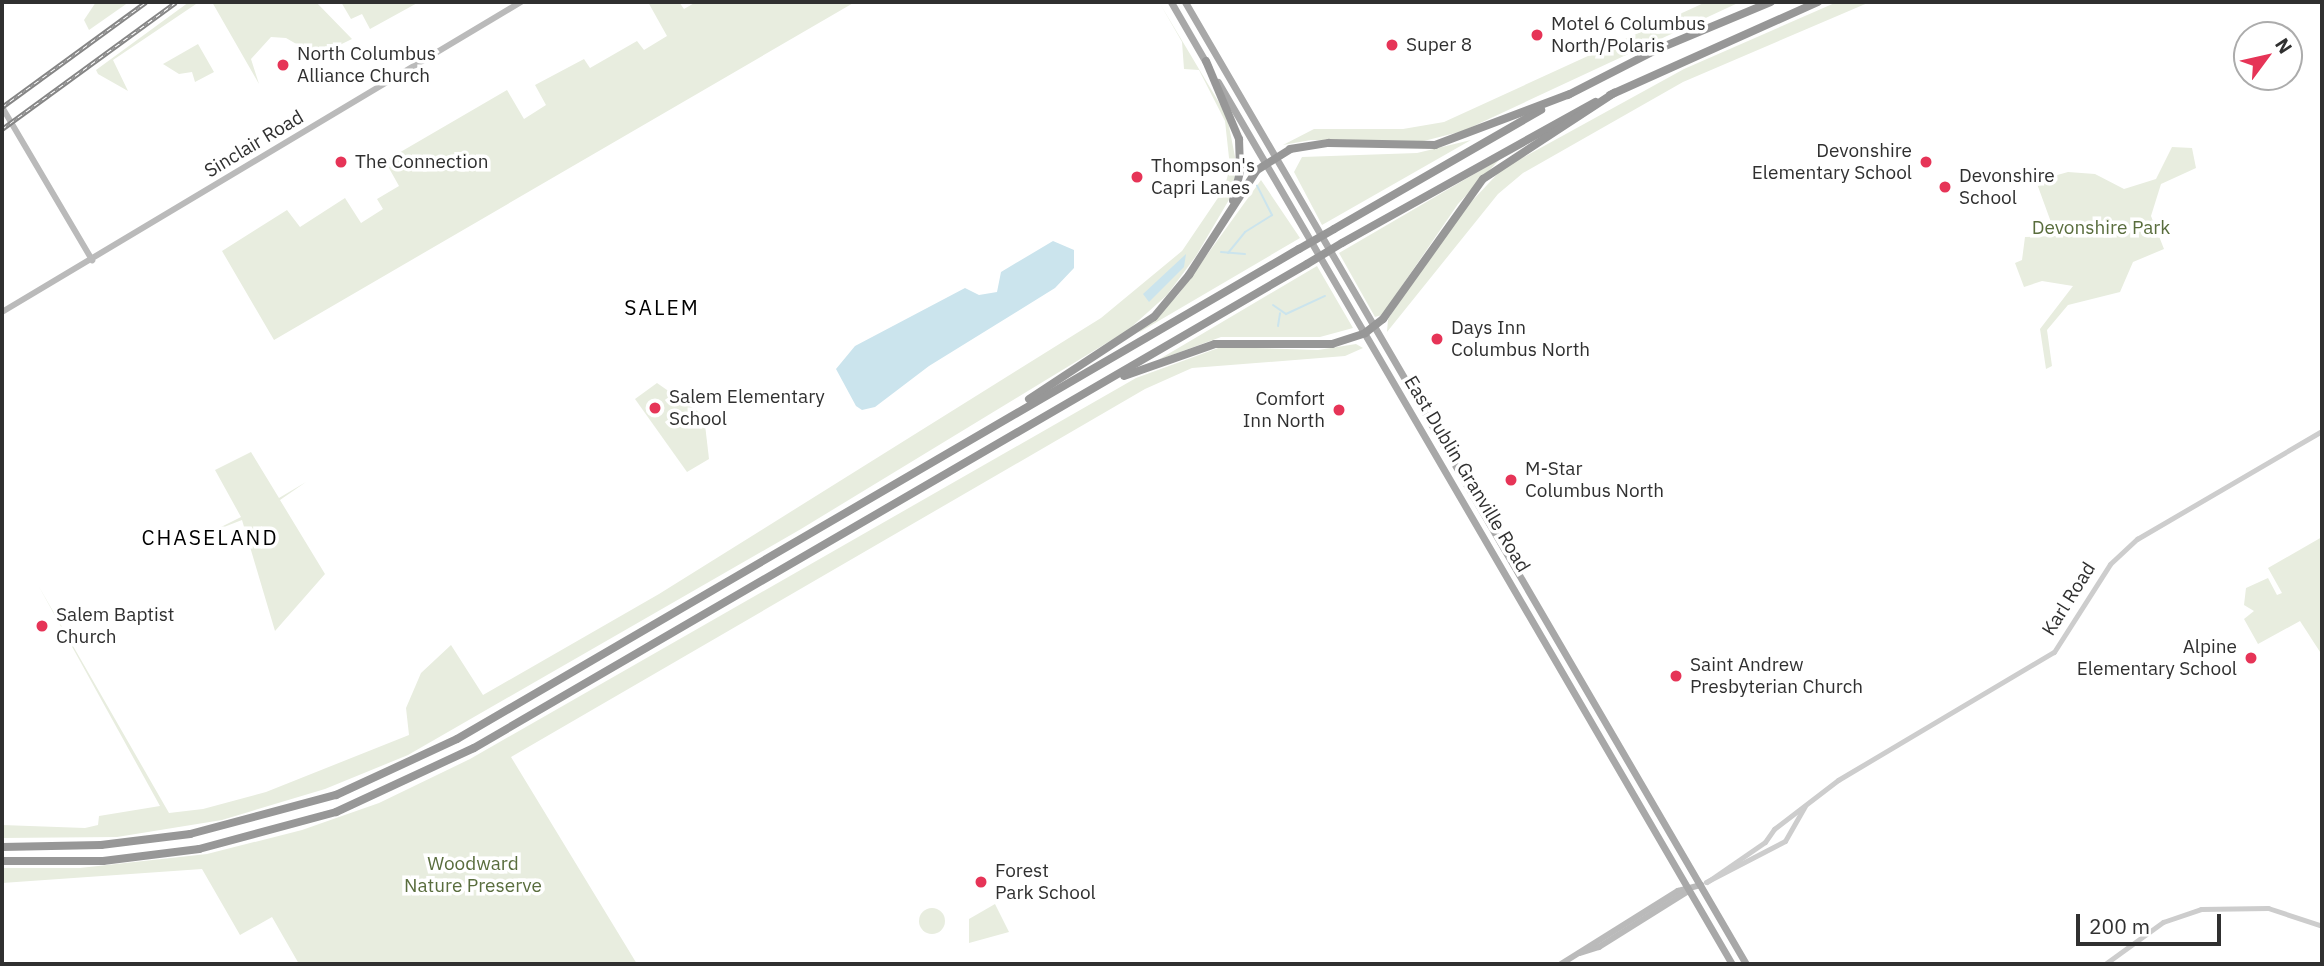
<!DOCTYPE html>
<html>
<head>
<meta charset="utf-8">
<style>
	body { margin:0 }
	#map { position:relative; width:2324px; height:966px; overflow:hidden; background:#fff; font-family:"IBM Plex Sans",sans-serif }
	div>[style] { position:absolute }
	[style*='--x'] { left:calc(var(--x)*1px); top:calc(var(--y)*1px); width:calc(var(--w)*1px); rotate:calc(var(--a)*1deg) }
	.green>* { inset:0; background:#e8eddf }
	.round { border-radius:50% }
	.water>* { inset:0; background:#cbe4ed }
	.stream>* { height:2px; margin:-1px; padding:0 1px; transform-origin:1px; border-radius:1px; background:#cbe4ed }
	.tertiary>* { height:5px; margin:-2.5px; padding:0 2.5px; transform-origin:2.5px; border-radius:2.5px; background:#cdcdcd }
	.secondary>* { height:6px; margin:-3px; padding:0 3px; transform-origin:3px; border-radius:3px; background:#bababa }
	.primary>* { height:7px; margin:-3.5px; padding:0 3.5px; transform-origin:3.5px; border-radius:3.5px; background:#a8a8a8 }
	.motorway>* { height:8px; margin:-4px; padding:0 4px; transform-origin:4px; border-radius:4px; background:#979797 }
	.rail>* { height:4.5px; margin-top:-2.25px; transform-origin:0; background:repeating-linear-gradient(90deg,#fff 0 5px,#858585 0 10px); box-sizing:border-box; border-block:2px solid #858585 }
	.motorway-bridge>* { height:8px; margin:-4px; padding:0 4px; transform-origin:4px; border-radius:4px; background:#979797 }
	.dots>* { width:19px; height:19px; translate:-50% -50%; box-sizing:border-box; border:4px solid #fff; border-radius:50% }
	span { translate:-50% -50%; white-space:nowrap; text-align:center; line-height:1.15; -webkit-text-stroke:7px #fff; paint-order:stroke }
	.poi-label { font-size:19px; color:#303030 }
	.left { translate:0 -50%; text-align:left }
	.right { translate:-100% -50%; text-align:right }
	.street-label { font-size:19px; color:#303030 }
	.park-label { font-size:19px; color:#596d3d }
	.neighbourhood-label { font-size:21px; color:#000; letter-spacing:2px }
	.frame { position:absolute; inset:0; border:4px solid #303030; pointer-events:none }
	.north { position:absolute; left:2233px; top:21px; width:70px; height:70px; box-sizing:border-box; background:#fff; border:2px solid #acacac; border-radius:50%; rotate:57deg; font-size:19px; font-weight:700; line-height:28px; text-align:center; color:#303030 }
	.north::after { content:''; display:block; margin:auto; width:24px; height:32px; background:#e63457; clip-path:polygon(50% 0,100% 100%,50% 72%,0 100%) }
	.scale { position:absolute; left:2076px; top:914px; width:145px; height:32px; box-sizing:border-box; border:4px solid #303030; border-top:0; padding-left:9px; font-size:21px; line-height:24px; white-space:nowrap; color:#303030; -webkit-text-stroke:5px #fff; paint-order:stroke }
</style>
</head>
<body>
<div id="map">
	<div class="green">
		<div style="clip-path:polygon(96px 2px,129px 2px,89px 30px,84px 20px)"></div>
		<div style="clip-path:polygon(189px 2px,199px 2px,113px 60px,128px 91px,98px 74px,96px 70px)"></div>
		<div style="clip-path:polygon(212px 2px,316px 2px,352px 39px,317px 56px,286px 38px,271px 37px,251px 59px,259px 84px)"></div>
		<div style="clip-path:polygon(341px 2px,419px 2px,370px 29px,362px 14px,351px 19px)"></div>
		<div style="clip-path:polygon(648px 2px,679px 2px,684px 9px,696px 2px,855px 2px,274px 340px,222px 251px,287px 210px,300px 227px,345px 198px,361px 223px,383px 209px,377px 199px,399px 186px,385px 161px,507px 90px,524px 119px,546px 105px,535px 85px,584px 59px,590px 68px,637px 41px,644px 50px,667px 36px)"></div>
		<div style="clip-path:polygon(1159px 2px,1227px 116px,1237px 167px,1230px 198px,1196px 256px,1167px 295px,1128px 330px,801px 529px,408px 755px,325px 789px,222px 820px,117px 837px,2px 838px,2px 825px,85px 828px,98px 825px,99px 816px,160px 806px,38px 585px,169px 813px,203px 809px,266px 792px,409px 735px,406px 708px,421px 673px,451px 645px,483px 695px,659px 594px,1101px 318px,1182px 251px,1224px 189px,1230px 167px,1225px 121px,1199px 70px,1184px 69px,1182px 42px)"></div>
		<div style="clip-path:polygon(1706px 2px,1740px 2px,1463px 131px,1416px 143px,1311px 140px,1283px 145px,1314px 129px,1403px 129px,1444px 122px)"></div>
		<div style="clip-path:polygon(1837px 2px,1870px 2px,1683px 82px,1523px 173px,1498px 194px,1387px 332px,1388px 319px,1457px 217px,1502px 169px,1684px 69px)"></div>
		<div style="clip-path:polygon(198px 44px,214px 72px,195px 82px,192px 72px,179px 74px,163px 64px)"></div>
		<div style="clip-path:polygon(1471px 140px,1322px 225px,1294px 172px,1302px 157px,1417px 153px)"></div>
		<div style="clip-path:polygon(2172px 147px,2192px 148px,2196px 168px,2161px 184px,2151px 216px,2164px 249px,2133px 262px,2120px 292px,2068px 305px,2047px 330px,2052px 366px,2046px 369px,2040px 329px,2073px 286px,2042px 281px,2024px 287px,2015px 263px,2022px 260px,2025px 237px,2056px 236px,2036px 181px,2068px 172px,2095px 174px,2124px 189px,2156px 179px)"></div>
		<div style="clip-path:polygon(1500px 159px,1458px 204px,1382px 315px,1375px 317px,1339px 253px)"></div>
		<div style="clip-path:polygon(1261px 180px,1300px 238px,1138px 333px,1178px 295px)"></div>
		<div style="clip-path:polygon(1317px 266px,1353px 328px,1320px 337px,1221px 337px,1158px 360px)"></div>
		<div style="clip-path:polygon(1356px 344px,1363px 348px,1345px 356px,1192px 368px,1145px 389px,511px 757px,637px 964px,299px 964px,272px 917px,240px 935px,202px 869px,2px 883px,2px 868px,80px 868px,207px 854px,302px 830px,379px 803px,470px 759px,1136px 378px,1221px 347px,1318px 350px)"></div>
		<div style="clip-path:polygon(657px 383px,704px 416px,709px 459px,687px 472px,635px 399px)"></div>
		<div style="clip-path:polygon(251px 452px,279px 498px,306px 482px,280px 500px,325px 574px,275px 631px,242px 520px,211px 532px,241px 517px,215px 470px)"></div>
		<div style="clip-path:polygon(2322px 537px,2322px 655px,2300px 621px,2258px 644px,2244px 619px,2254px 611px,2244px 605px,2246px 588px,2268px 578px,2277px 595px,2282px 593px,2268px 568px)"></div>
		<div style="clip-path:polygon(995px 904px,1009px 932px,969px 943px,969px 919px)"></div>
		<div class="round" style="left:919px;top:908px;width:26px;height:26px"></div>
	</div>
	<div class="water">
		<div style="clip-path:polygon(1053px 241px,1074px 250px,1074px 268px,1055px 288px,929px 366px,875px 407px,862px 410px,856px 406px,836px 369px,855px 346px,965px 288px,979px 295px,997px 292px,1001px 272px)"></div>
		<div style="clip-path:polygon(1186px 254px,1184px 267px,1149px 302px,1143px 294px)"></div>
	</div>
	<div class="stream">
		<div style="--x:1221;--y:252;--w:24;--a:5"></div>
		<div style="--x:1228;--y:253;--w:27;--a:-51"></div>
		<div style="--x:1245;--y:232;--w:32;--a:-32"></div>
		<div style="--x:1272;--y:215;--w:33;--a:-117"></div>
		<div style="--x:1273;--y:305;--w:16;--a:35"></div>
		<div style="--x:1286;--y:314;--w:43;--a:-24.8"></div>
		<div style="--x:1278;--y:326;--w:13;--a:-81"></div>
	</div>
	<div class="tertiary">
		<div style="--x:1706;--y:882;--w:89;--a:-27.4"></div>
		<div style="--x:1785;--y:841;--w:40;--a:-60.3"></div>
		<div style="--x:1707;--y:882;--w:70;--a:-34.6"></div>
		<div style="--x:1765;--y:842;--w:16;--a:-55"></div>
		<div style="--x:1774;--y:829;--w:81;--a:-37.4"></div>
		<div style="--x:1838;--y:780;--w:251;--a:-30.7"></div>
		<div style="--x:2054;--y:652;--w:104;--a:-57.5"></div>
		<div style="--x:2110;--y:564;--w:37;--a:-43"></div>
		<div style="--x:2137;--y:539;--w:214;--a:-30.3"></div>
		<div style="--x:2105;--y:964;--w:72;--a:-35.9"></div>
		<div style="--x:2163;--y:922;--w:40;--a:-18.9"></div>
		<div style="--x:2201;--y:909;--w:67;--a:-0.9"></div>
		<div style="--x:2268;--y:908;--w:57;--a:18.4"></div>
	</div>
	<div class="secondary">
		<div style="--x:2;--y:107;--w:178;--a:59.5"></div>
		<div style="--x:2;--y:312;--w:605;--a:-30.85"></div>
		<div style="--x:1580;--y:953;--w:20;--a:-18"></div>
		<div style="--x:1599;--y:947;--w:107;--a:-32.1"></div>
		<div style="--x:1561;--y:964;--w:138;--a:-32"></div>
		<div style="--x:1678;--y:891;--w:24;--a:-15"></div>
	</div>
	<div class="primary">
		<div style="--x:1171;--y:2;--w:74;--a:60"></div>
		<div style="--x:1185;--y:2;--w:1114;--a:59.75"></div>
		<div style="--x:1218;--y:82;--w:1021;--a:59.77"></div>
	</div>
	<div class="motorway">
		<div style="--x:1206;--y:61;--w:85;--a:67.1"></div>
		<div style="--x:1239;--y:139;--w:33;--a:88"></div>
		<div style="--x:1240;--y:172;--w:29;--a:104"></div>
		<div style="--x:1568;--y:95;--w:101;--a:-27.1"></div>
		<div style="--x:1658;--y:49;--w:122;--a:-22.6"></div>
		<div style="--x:1610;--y:95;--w:228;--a:-24.1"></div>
		<div style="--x:1334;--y:229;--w:239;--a:-29.9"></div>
		<div style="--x:1342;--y:243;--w:290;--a:-29.1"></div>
		<div style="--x:1124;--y:376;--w:96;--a:-19.4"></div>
		<div style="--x:1215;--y:344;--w:117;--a:0"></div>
		<div style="--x:1332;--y:344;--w:35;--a:-18"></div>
		<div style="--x:1365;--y:333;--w:23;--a:-38"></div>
		<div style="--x:1383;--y:319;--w:172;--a:-54.5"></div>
		<div style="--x:1483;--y:179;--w:157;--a:-33.3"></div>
		<div style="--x:1029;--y:399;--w:149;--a:-33.3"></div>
		<div style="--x:1154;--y:317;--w:55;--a:-50.2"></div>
		<div style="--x:1189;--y:275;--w:125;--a:-57.1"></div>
		<div style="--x:1257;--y:170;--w:39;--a:-32"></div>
		<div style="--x:1290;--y:149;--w:39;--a:-9"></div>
		<div style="--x:1329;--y:143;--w:106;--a:1.1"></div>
		<div style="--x:1435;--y:145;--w:144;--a:-20.7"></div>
		<div style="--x:2;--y:847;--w:99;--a:-1.2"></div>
		<div style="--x:101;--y:845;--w:90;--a:-7"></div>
		<div style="--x:190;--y:834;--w:151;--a:-15"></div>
		<div style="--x:336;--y:795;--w:133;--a:-24.8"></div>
		<div style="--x:457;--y:739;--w:974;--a:-30.2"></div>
		<div style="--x:2;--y:861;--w:101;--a:0"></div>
		<div style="--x:103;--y:861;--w:97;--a:-7.1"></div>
		<div style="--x:199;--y:849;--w:142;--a:-15.1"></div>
		<div style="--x:336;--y:812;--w:152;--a:-24.9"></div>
		<div style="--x:474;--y:748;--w:963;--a:-30.16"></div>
	</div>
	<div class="rail">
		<div style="--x:2;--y:107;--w:178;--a:-36.1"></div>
		<div style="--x:2;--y:129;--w:215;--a:-36.1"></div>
	</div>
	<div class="motorway-bridge">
		<div style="--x:1299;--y:249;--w:40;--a:-29.7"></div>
		<div style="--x:1307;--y:264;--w:41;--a:-31"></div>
	</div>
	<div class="dots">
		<div style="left:1537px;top:35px;background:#e63457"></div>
		<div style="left:1392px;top:45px;background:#e63457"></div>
		<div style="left:283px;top:65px;background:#e63457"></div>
		<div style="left:341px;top:162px;background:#e63457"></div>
		<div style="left:1926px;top:162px;background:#e63457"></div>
		<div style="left:1137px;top:177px;background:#e63457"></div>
		<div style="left:1945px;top:187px;background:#e63457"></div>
		<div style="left:1437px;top:339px;background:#e63457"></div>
		<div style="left:655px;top:408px;background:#e63457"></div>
		<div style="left:1339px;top:410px;background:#e63457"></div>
		<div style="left:1511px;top:480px;background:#e63457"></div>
		<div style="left:42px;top:626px;background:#e63457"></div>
		<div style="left:2251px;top:658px;background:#e63457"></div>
		<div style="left:1676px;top:676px;background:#e63457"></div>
		<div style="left:981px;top:882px;background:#e63457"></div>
	</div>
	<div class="poi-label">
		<span class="left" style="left:1551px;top:35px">Motel 6 Columbus<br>North/Polaris</span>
		<span class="left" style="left:1406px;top:45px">Super 8</span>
		<span class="left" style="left:297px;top:65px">North Columbus<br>Alliance Church</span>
		<span class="right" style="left:1912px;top:162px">Devonshire<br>Elementary School</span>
		<span class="left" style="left:355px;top:162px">The Connection</span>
		<span class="left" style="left:1151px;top:177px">Thompson's<br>Capri Lanes</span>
		<span class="left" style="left:1959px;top:187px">Devonshire<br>School</span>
		<span class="left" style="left:1451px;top:339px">Days Inn<br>Columbus North</span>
		<span class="left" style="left:669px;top:408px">Salem Elementary<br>School</span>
		<span class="right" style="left:1325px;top:410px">Comfort<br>Inn North</span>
		<span class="left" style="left:1525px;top:480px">M-Star<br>Columbus North</span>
		<span class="left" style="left:56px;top:626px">Salem Baptist<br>Church</span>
		<span class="right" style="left:2237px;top:658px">Alpine<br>Elementary School</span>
		<span class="left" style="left:1690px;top:676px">Saint Andrew<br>Presbyterian Church</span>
		<span class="left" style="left:995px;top:882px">Forest<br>Park School</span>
	</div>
	<div class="street-label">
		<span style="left:254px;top:144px;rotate:-31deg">Sinclair Road</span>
		<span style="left:1467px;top:474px;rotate:59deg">East Dublin Granville Road</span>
		<span style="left:2069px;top:599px;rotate:-58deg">Karl Road</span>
	</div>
	<div class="park-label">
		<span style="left:2101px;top:228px">Devonshire Park</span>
		<span style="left:473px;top:875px">Woodward<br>Nature Preserve</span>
	</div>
	<div class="neighbourhood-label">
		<span style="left:662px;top:307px">SALEM</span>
		<span style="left:210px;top:537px">CHASELAND</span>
	</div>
	<div class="frame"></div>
	<div class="north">N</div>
	<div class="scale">200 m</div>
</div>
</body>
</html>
